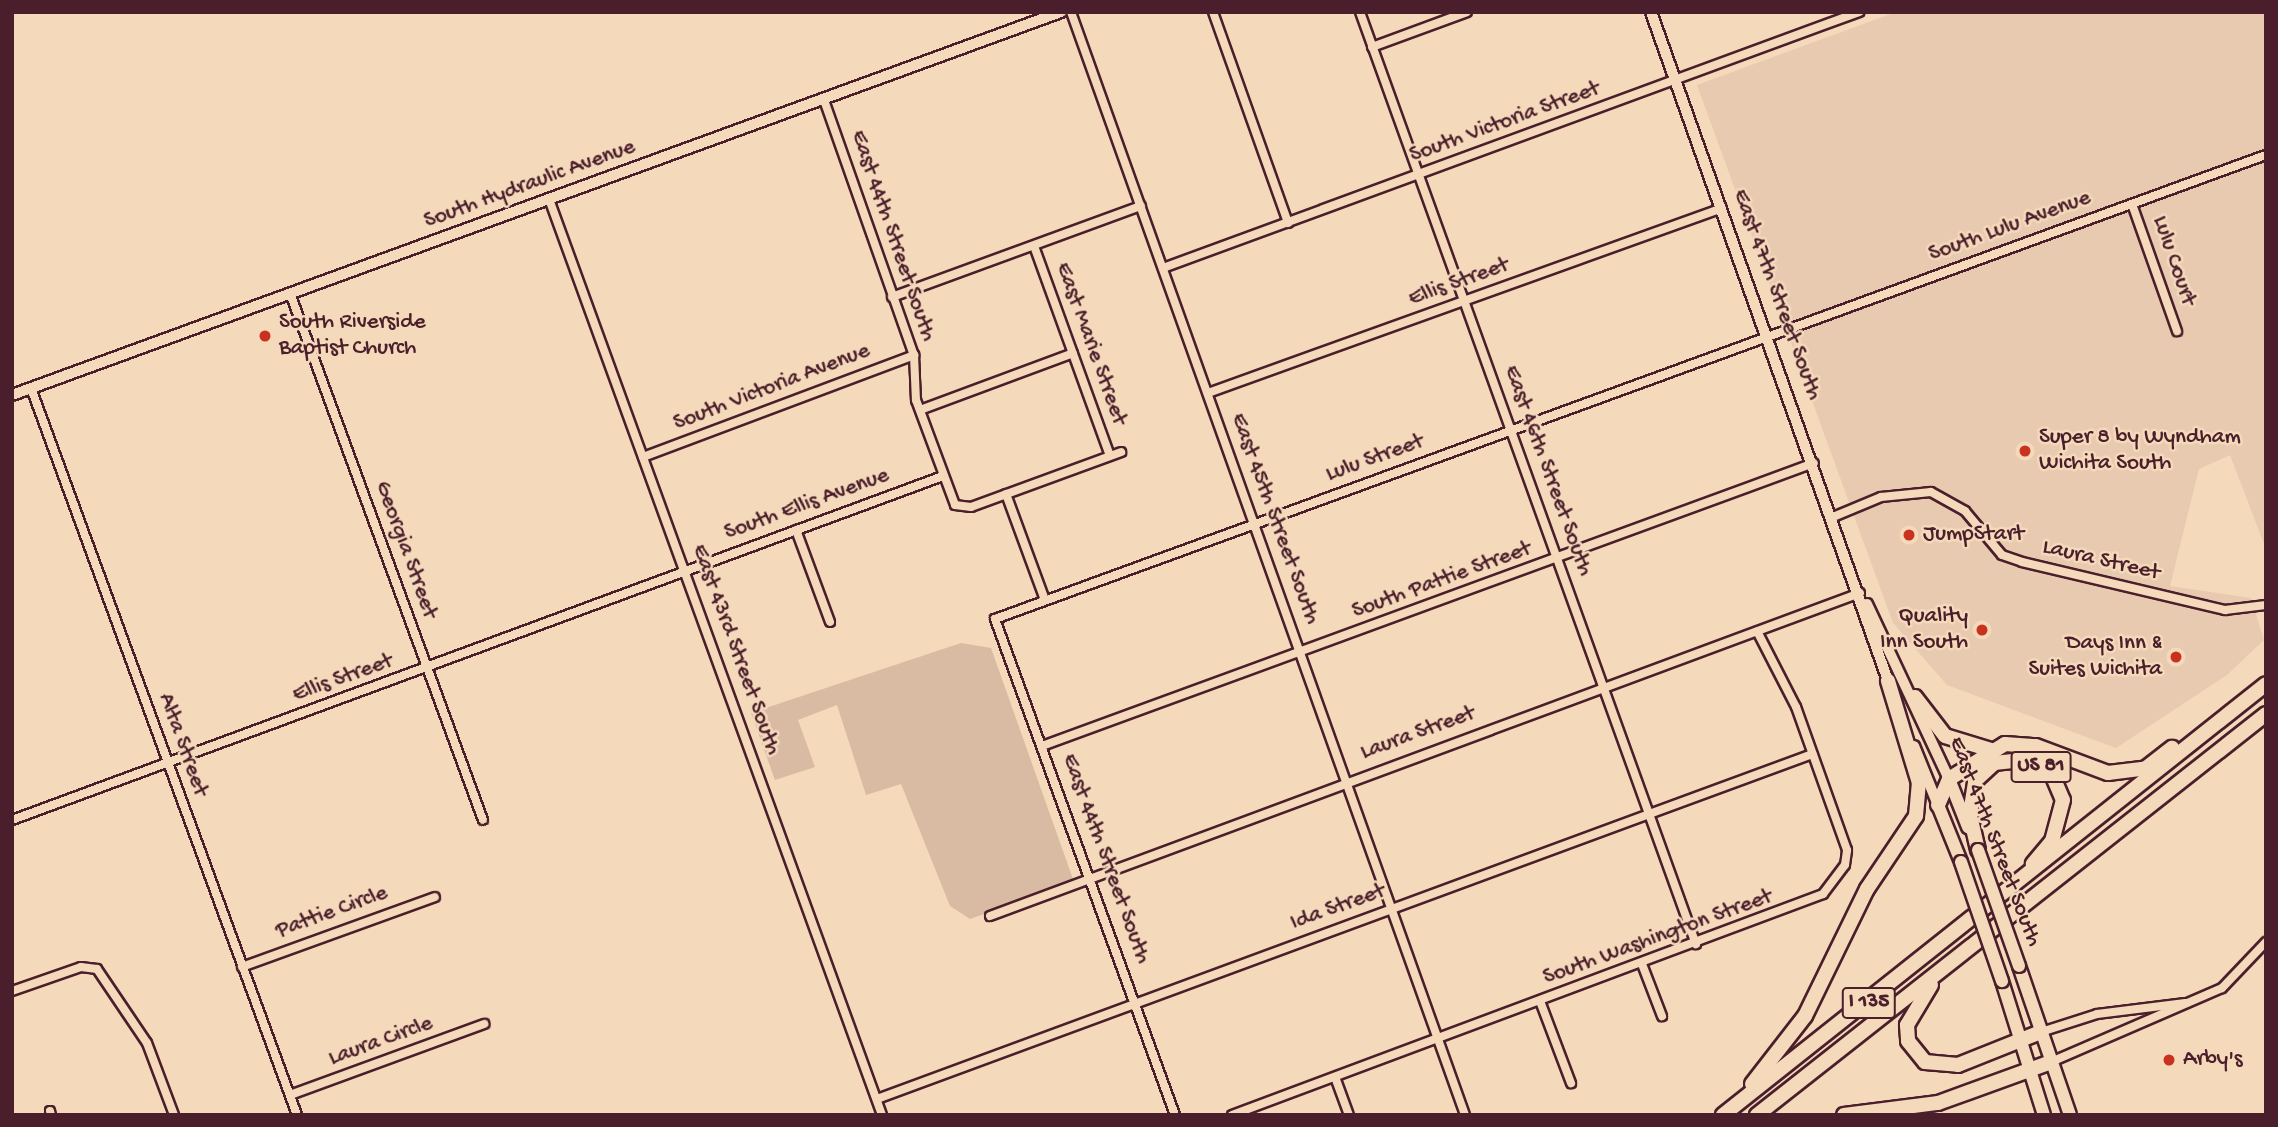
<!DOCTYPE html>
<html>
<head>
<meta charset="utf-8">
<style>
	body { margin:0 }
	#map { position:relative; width:2278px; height:1127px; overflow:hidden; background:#f5d9bb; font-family:"Gochi Hand",sans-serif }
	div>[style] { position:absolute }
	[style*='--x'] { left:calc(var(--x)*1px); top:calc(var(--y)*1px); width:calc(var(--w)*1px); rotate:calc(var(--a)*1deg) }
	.built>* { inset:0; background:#e8cab0 }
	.green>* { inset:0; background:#d9bba3 }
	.roads { filter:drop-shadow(2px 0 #4a1f2b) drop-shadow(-2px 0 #4a1f2b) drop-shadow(0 2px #4a1f2b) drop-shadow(0 -2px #4a1f2b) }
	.minor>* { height:8px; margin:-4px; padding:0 4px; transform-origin:4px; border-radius:4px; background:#f5d9bb }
	.tertiary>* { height:10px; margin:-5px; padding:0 5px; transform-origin:5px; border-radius:5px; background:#f5d9bb }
	.secondary>* { height:10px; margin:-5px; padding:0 5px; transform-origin:5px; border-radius:5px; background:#f5d9bb }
	.primary>* { height:12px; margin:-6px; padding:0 6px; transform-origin:6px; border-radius:6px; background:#f5d9bb }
	.motorway>* { height:14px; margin:-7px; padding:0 7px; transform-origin:7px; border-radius:7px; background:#f5d9bb }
	.bridges { filter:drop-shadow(2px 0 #4a1f2b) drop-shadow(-2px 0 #4a1f2b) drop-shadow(0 2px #4a1f2b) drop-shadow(0 -2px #4a1f2b) }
	.primary-bridge>* { height:12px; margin:-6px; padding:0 6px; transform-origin:6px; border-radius:6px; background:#f5d9bb }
	.dots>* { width:19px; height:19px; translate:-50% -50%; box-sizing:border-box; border:4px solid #f5d9bb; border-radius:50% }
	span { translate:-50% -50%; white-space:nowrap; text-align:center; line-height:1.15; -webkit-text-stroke:5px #f5d9bb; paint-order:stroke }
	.shield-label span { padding:2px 5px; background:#f5d9bb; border:2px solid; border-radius:5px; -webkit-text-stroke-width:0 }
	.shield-label { font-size:21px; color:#4a1f2b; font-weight:700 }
	.street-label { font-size:23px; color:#4a1f2b }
	.poi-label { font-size:23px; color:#4a1f2b }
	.left { translate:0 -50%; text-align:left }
	.right { translate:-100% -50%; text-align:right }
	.frame { position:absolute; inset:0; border:14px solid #4a1f2b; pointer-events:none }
</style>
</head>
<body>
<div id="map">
	<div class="built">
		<div style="clip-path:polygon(1896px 12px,2266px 12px,2266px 549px,2230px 455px,2199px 469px,2170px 586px,2251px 598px,2264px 640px,2227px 675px,2116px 748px,1947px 685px,1893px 623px,1697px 85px)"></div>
	</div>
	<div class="green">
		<div style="clip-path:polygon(961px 643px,991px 648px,1074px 882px,970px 919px,950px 906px,901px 784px,866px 795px,837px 705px,798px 720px,815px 767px,775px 780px,751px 713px)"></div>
	</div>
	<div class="roads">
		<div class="minor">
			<div style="--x:1071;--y:12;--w:1171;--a:70.34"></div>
			<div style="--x:1213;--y:12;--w:224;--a:70.4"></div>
			<div style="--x:1360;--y:12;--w:991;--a:70.18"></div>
			<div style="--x:1372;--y:47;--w:101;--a:-20.2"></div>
			<div style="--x:824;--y:100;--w:270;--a:70.6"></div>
			<div style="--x:914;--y:355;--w:45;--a:87.5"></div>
			<div style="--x:916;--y:400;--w:112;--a:69.6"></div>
			<div style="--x:955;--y:505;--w:16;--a:7"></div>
			<div style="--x:971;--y:507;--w:160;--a:-20.1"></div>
			<div style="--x:549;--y:199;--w:975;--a:70.02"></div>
			<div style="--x:2132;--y:204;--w:135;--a:70.5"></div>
			<div style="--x:1034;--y:246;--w:223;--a:70.1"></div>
			<div style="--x:1163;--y:268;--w:742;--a:-20.19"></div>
			<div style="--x:290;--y:293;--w:561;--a:69.89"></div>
			<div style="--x:892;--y:297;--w:265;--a:-20.1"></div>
			<div style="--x:31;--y:388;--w:774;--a:69.9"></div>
			<div style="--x:1208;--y:393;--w:546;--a:-19.79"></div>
			<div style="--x:920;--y:410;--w:163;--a:-20.4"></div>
			<div style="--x:643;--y:457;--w:290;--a:-20.6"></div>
			<div style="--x:1006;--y:494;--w:113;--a:69.8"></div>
			<div style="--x:1833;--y:517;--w:52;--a:-22.6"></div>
			<div style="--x:1881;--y:497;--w:50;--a:-5.7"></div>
			<div style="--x:1931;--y:492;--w:39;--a:29"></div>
			<div style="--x:1965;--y:511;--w:57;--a:49.9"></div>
			<div style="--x:2002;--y:555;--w:21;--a:19"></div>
			<div style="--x:2022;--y:562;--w:209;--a:13.3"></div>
			<div style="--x:2225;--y:610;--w:41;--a:-7"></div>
			<div style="--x:796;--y:530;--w:98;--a:69.7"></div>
			<div style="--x:1042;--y:746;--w:822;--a:-20.13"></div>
			<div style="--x:12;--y:820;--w:993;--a:-20.28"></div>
			<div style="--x:990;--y:916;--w:928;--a:-20.37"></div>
			<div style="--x:1642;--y:964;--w:56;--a:69"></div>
			<div style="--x:242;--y:967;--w:205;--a:-19.9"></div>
			<div style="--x:12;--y:991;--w:73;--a:-19.2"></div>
			<div style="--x:81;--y:967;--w:16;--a:7"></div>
			<div style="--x:97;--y:969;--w:89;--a:56"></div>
			<div style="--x:147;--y:1043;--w:77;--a:69.4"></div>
			<div style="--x:1540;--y:1001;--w:88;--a:69.3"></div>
			<div style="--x:2041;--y:1032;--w:59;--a:-17.8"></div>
			<div style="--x:2097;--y:1014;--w:89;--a:-7.1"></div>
			<div style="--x:2051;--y:1062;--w:186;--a:-23.4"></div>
			<div style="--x:2222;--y:988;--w:64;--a:-46.3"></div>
			<div style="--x:1335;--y:1077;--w:40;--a:69.8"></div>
			<div style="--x:290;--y:1095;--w:207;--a:-20.1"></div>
			<div style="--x:877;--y:1099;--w:997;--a:-20.25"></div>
			<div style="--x:50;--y:1111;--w:4;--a:76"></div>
			<div style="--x:1175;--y:1115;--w:528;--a:-109.95"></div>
			<div style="--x:995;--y:619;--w:1353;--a:-20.06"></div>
			<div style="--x:1232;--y:1115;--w:631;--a:-20.5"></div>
			<div style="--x:1823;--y:894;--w:36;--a:-53"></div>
			<div style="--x:1845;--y:865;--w:15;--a:-82"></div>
			<div style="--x:1847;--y:850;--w:152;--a:-109.6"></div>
			<div style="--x:1796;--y:707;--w:85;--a:-117.2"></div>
		</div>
		<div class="tertiary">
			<div style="--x:12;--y:395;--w:1117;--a:-20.06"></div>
		</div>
		<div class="secondary">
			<div style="--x:1651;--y:12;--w:715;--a:70.48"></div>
			<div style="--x:1867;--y:604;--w:193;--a:64.9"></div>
			<div style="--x:1914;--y:746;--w:64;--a:67.9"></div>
		</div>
		<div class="primary">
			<div style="--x:1949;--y:779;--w:52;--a:68.4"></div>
			<div style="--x:1938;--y:805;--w:61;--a:68"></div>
			<div style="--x:2019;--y:966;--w:157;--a:71.1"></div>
			<div style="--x:2002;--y:981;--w:140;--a:72.6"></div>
		</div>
		<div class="motorway">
			<div style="--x:1915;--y:697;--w:49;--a:52.4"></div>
			<div style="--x:1945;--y:736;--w:48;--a:16.9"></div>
			<div style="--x:1938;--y:805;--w:28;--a:-67"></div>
			<div style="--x:1949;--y:779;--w:66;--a:-32"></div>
			<div style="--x:2005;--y:744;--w:31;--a:4"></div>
			<div style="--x:2036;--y:746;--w:77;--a:20.6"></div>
			<div style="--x:2108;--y:773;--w:38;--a:-7"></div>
			<div style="--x:2146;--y:768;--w:33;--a:-38"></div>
			<div style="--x:1978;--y:850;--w:37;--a:-103"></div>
			<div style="--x:1970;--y:814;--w:33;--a:-81"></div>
			<div style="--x:1975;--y:781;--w:26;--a:-43"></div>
			<div style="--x:1994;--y:763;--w:31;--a:-6"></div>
			<div style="--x:2025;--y:760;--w:29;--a:25"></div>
			<div style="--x:2051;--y:772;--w:30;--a:67"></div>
			<div style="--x:2063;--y:800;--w:42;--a:105"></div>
			<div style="--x:2052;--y:841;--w:30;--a:130"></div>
			<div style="--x:1931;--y:985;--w:47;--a:121"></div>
			<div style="--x:1907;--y:1025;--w:16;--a:86"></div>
			<div style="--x:1908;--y:1041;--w:27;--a:51"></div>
			<div style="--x:1925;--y:1062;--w:33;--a:5"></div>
			<div style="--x:1958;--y:1065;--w:89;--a:-21.7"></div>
			<div style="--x:1752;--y:1084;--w:86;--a:-52.1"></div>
			<div style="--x:1805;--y:1016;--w:141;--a:-64"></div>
			<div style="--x:1867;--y:889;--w:88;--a:-56.1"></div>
			<div style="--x:1916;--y:816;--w:33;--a:-85"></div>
			<div style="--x:1919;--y:783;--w:107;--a:-106.9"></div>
			<div style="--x:1723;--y:1115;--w:693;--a:-38.44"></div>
			<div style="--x:1757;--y:1115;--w:648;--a:-38.23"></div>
			<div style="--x:1844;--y:1115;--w:95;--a:-7.3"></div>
			<div style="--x:1938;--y:1103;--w:120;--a:-19.9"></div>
		</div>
	</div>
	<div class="bridges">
		<div class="primary-bridge">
			<div style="--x:1978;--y:850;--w:123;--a:70.5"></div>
			<div style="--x:1961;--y:862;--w:126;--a:71"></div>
		</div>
	</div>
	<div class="dots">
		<div style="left:265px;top:336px;background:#c8321e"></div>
		<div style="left:2025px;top:451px;background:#c8321e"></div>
		<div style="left:1909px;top:535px;background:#c8321e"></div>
		<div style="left:1982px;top:630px;background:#c8321e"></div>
		<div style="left:2176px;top:657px;background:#c8321e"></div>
		<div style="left:2169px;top:1060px;background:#c8321e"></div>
	</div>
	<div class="shield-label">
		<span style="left:2041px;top:767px">US 81</span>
		<span style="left:1869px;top:1003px">I 135</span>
	</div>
	<div class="street-label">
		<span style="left:1505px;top:123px;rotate:-20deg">South Victoria Street</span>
		<span style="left:530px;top:185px;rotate:-20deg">South Hydraulic Avenue</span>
		<span style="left:2010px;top:227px;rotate:-20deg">South Lulu Avenue</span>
		<span style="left:892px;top:236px;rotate:71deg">East 44th Street South</span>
		<span style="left:2173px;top:261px;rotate:71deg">Lulu Court</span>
		<span style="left:1459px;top:283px;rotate:-20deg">Ellis Street</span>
		<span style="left:1776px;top:295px;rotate:70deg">East 47th Street South</span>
		<span style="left:1090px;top:344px;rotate:70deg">East Marie Street</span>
		<span style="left:772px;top:388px;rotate:-21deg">South Victoria Avenue</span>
		<span style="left:1375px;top:459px;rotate:-20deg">Lulu Street</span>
		<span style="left:1547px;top:471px;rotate:70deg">East 46th Street South</span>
		<span style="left:807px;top:505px;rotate:-20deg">South Ellis Avenue</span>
		<span style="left:1274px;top:519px;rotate:70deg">East 45th Street South</span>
		<span style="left:405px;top:550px;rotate:70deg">Georgia Street</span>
		<span style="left:2101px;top:561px;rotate:13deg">Laura Street</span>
		<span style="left:1442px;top:581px;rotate:-20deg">South Pattie Street</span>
		<span style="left:735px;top:650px;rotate:70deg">East 43rd Street South</span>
		<span style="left:343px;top:679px;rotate:-20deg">Ellis Street</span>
		<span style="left:1418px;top:734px;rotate:-20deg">Laura Street</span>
		<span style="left:182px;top:745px;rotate:70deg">Alta Street</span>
		<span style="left:1994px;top:842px;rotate:69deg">East 47th Street South</span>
		<span style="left:1105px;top:859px;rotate:70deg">East 44th Street South</span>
		<span style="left:1338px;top:908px;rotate:-20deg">Ida Street</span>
		<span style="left:332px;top:913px;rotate:-20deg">Pattie Circle</span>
		<span style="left:1658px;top:938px;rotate:-20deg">South Washington Street</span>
		<span style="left:381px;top:1042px;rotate:-20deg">Laura Circle</span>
	</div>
	<div class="poi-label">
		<span class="left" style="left:279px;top:336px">South Riverside<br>Baptist Church</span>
		<span class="left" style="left:2039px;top:451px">Super 8 by Wyndham<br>Wichita South</span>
		<span class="left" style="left:1923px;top:535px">JumpStart</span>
		<span class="right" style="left:1968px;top:630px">Quality<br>Inn South</span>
		<span class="right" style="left:2162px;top:657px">Days Inn &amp;<br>Suites Wichita</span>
		<span class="left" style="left:2183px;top:1060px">Arby's</span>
	</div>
	<div class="frame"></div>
</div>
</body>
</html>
